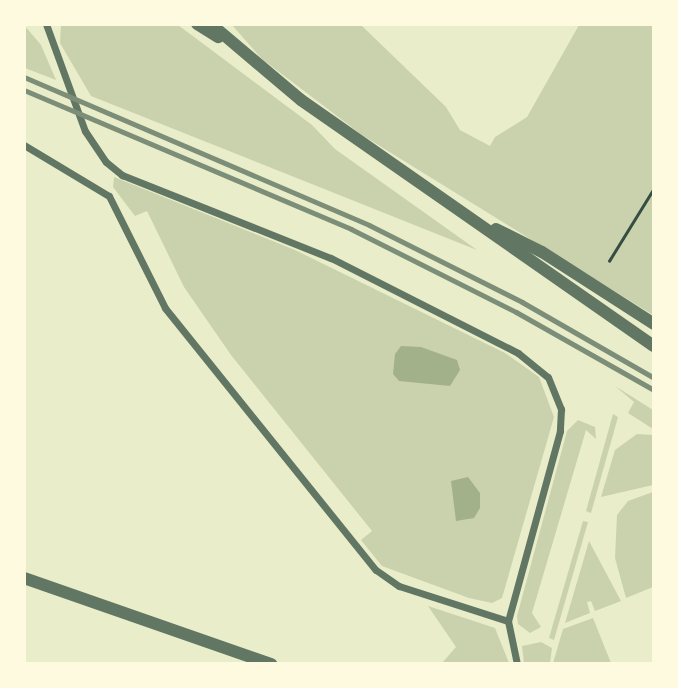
<!DOCTYPE html>
<html>
<head>
<meta charset="utf-8">
<style>
	body { margin:0 }
	#map { position:relative; width:678px; height:688px; overflow:hidden; background:#e9edc9; font-family:Figtree,sans-serif }
	div>[style] { position:absolute }
	[style*='--x'] { left:calc(var(--x)*1px); top:calc(var(--y)*1px); width:calc(var(--w)*1px); rotate:calc(var(--a)*1deg) }
	.green>* { inset:0; background:#cad2ad }
	.water>* { inset:0; background:#a3b18a }
	.path>* { height:2.5px; margin:-1.25px; padding:0 1.25px; transform-origin:1.25px; border-radius:1.25px; background:#344e41 }
	.minor>* { height:7px; margin:-3.5px; padding:0 3.5px; transform-origin:3.5px; border-radius:3.5px; background:#617663 }
	.tertiary>* { height:12px; margin:-6px; padding:0 6px; transform-origin:6px; border-radius:6px; background:#617663 }
	.rail>* { height:5px; margin:-2.5px; padding:0 2.5px; transform-origin:2.5px; border-radius:2.5px; background:#7c8e77 }
	span { translate:-50% -50%; white-space:nowrap; text-align:center; line-height:1.15; -webkit-text-stroke:5px #fefae0; paint-order:stroke }
	.frame { position:absolute; inset:0; border:26px solid #fefae0; pointer-events:none }
</style>
</head>
<body>
<div id="map">
	<div class="green">
		<div style="clip-path:polygon(24px 25px,41px 45px,56px 80px,25px 68px)"></div>
		<div style="clip-path:polygon(61px 25px,178px 25px,312px 125px,335px 149px,477px 250px,91px 96px,60px 43px)"></div>
		<div style="clip-path:polygon(232px 25px,361px 25px,446px 107px,460px 130px,490px 146px,495px 137px,527px 117px,579px 25px,653px 25px,653px 315px,362px 135px,262px 59px)"></div>
		<div style="clip-path:polygon(114px 177px,295px 250px,505px 353px,539px 377px,554px 417px,502px 598px,492px 603px,469px 598px,382px 566px,361px 540px,372px 531px,231px 355px,184px 287px,147px 211px,135px 216px,113px 187px)"></div>
		<div style="clip-path:polygon(615px 386px,653px 410px,653px 429px,628px 413px,634px 402px)"></div>
		<div style="clip-path:polygon(613px 414px,618px 417px,591px 513px,586px 511px)"></div>
		<div style="clip-path:polygon(578px 420px,595px 427px,596px 439px,586px 430px,532px 613px,541px 627px,530px 633px,518px 624px,517px 616px,567px 431px)"></div>
		<div style="clip-path:polygon(637px 434px,653px 435px,653px 485px,601px 497px,615px 450px)"></div>
		<div style="clip-path:polygon(653px 492px,653px 587px,626px 598px,615px 558px,617px 515px,628px 501px)"></div>
		<div style="clip-path:polygon(583px 521px,588px 522px,554px 640px,549px 638px)"></div>
		<div style="clip-path:polygon(589px 541px,621px 601px,595px 611px,591px 601px,587px 602px,590px 613px,565px 623px)"></div>
		<div style="clip-path:polygon(428px 606px,495px 628px,509px 663px,442px 663px,456px 647px)"></div>
		<div style="clip-path:polygon(593px 618px,611px 663px,553px 663px,563px 629px)"></div>
		<div style="clip-path:polygon(541px 642px,552px 648px,550px 663px,524px 663px,522px 646px)"></div>
	</div>
	<div class="water">
		<div style="clip-path:polygon(401px 346px,421px 347px,457px 360px,460px 370px,450px 386px,399px 381px,393px 374px,395px 354px)"></div>
		<div style="clip-path:polygon(468px 477px,480px 493px,480px 508px,474px 518px,456px 521px,451px 481px)"></div>
	</div>
	<div class="path">
		<div style="--x:609;--y:261;--w:86;--a:-58.3"></div>
	</div>
	<div class="minor">
		<div style="--x:46;--y:24;--w:114;--a:70"></div>
		<div style="--x:85;--y:131;--w:37;--a:56"></div>
		<div style="--x:106;--y:162;--w:21;--a:39"></div>
		<div style="--x:122;--y:175;--w:225;--a:21.7"></div>
		<div style="--x:331;--y:258;--w:210;--a:26.9"></div>
		<div style="--x:518;--y:353;--w:38;--a:39"></div>
		<div style="--x:548;--y:377;--w:35;--a:68"></div>
		<div style="--x:561;--y:409;--w:22;--a:93"></div>
		<div style="--x:560;--y:431;--w:197;--a:105.3"></div>
		<div style="--x:508;--y:621;--w:44;--a:78.2"></div>
		<div style="--x:24;--y:145;--w:99;--a:31"></div>
		<div style="--x:109;--y:196;--w:125;--a:63.4"></div>
		<div style="--x:165;--y:308;--w:336;--a:51.2"></div>
		<div style="--x:376;--y:570;--w:28;--a:35"></div>
		<div style="--x:399;--y:586;--w:114;--a:17.8"></div>
	</div>
	<div class="tertiary">
		<div style="--x:197;--y:24;--w:25;--a:32"></div>
		<div style="--x:211;--y:24;--w:118;--a:40.2"></div>
		<div style="--x:301;--y:100;--w:430;--a:34.9"></div>
		<div style="--x:496;--y:229;--w:51;--a:26.6"></div>
		<div style="--x:542;--y:252;--w:133;--a:32.7"></div>
		<div style="--x:24;--y:578;--w:262;--a:19.2"></div>
	</div>
	<div class="rail">
		<div style="--x:24;--y:77;--w:375;--a:23.2"></div>
		<div style="--x:369;--y:225;--w:171;--a:26.7"></div>
		<div style="--x:522;--y:302;--w:152;--a:29.9"></div>
		<div style="--x:24;--y:90;--w:355;--a:23"></div>
		<div style="--x:351;--y:229;--w:185;--a:26.7"></div>
		<div style="--x:516;--y:312;--w:159;--a:29.5"></div>
	</div>
	<div class="frame"></div>
</div>
</body>
</html>
